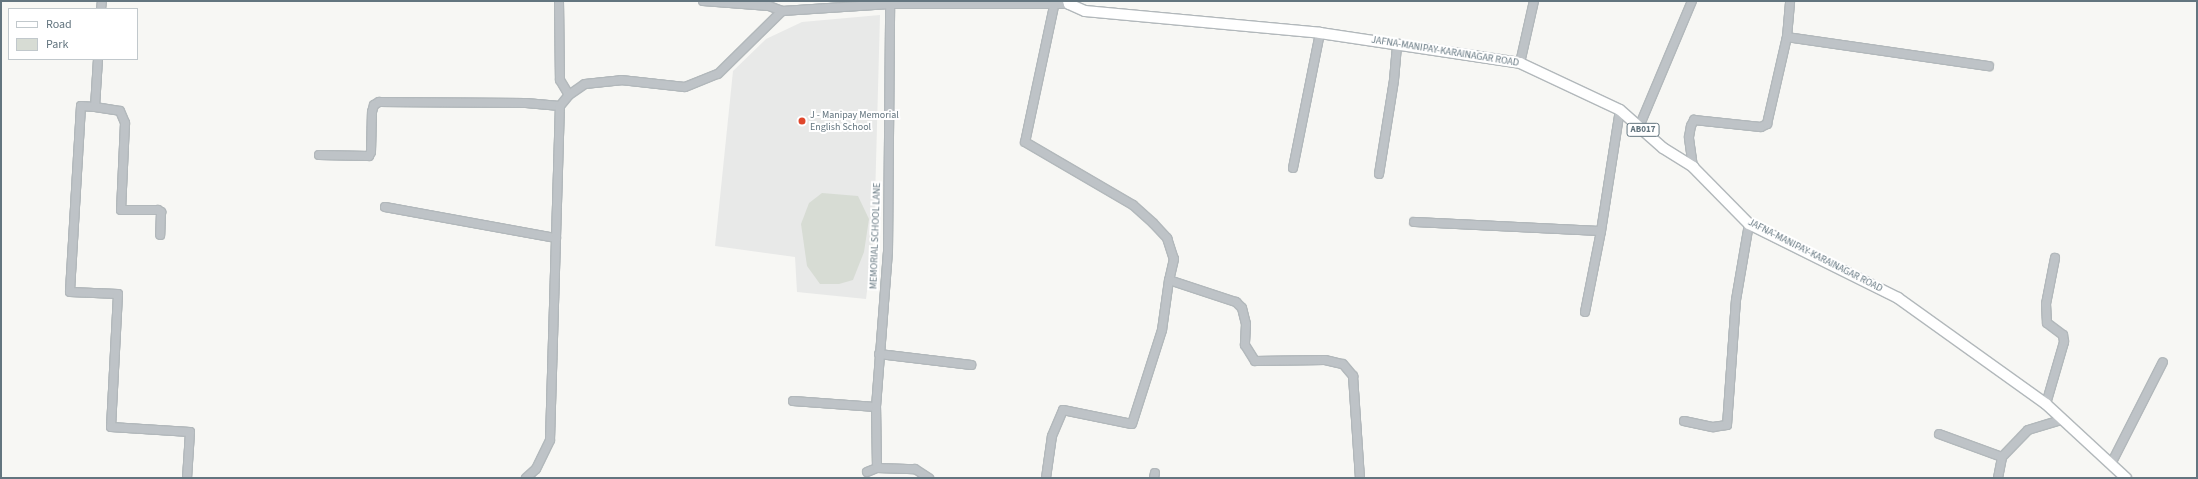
<!DOCTYPE html>
<html>
<head>
<meta charset="utf-8">
<style>
	body { margin:0 }
	#map { position:relative; width:2198px; height:479px; overflow:hidden; background:#f7f7f4; font-family:"Source Sans 3",sans-serif }
	div>[style] { position:absolute }
	[style*='--x'] { left:calc(var(--x)*1px); top:calc(var(--y)*1px); width:calc(var(--w)*1px); rotate:calc(var(--a)*1deg) }
	.built>* { inset:0; background:#e8e9e8 }
	.green>* { inset:0; background:#d7dcd4 }
	.roads { filter:drop-shadow(1px 0 #b2b8bb) drop-shadow(-1px 0 #b2b8bb) drop-shadow(0 1px #b2b8bb) drop-shadow(0 -1px #b2b8bb) }
	.minor>* { height:8px; margin:-4px; padding:0 4px; transform-origin:4px; border-radius:4px; background:#bec3c7 }
	.major>* { height:10px; margin:-5px; padding:0 5px; transform-origin:5px; border-radius:5px; background:#fff }
	.dots>* { width:11px; height:11px; translate:-50% -50%; box-sizing:border-box; border:2px solid #fff; border-radius:50% }
	span { translate:-50% -50%; white-space:nowrap; text-align:center; line-height:1.15; -webkit-text-stroke:4px #fff; paint-order:stroke }
	.shield-label span { padding:1px 3px; background:#fff; border:1px solid; border-radius:3px; -webkit-text-stroke-width:0 }
	.shield-label { font-size:9px; color:#63757f; font-weight:700 }
	.street-label { font-size:10px; color:#63757f }
	.poi-label { font-size:10px; color:#63757f }
	.left { translate:0 -50%; text-align:left }
	.frame { position:absolute; inset:0; border:2px solid #63757f; pointer-events:none }
	.legend { position:absolute; left:8px; top:8px; width:130px; height:52px; box-sizing:border-box; background:#fff; border:1px solid #c1c8cc; margin:0; padding:5px 7px; list-style:none; font-size:12px; color:#63757f }
	.legend li { display:flex; align-items:center; gap:8px; height:20px }
	.legend b { width:20px; border:1px solid #c1c8cc }
</style>
</head>
<body>
<div id="map">
	<div class="built">
		<div style="clip-path:polygon(880px 15px,874px 237px,866px 299px,797px 292px,795px 257px,715px 246px,733px 71px,766px 39px,802px 22px)"></div>
	</div>
	<div class="green">
		<div style="clip-path:polygon(822px 193px,858px 196px,869px 219px,864px 252px,853px 280px,839px 284px,820px 284px,807px 266px,801px 224px,809px 203px)"></div>
	</div>
	<div class="roads">
		<div class="minor">
			<div style="--x:559;--y:1;--w:79;--a:89.3"></div>
			<div style="--x:560;--y:80;--w:17;--a:59"></div>
			<div style="--x:703;--y:1;--w:66;--a:4.3"></div>
			<div style="--x:769;--y:6;--w:14;--a:21"></div>
			<div style="--x:1054;--y:6;--w:139;--a:102"></div>
			<div style="--x:1025;--y:142;--w:125;--a:30.3"></div>
			<div style="--x:1133;--y:205;--w:27;--a:42"></div>
			<div style="--x:1153;--y:223;--w:21;--a:47"></div>
			<div style="--x:1167;--y:238;--w:22;--a:72"></div>
			<div style="--x:1174;--y:259;--w:22;--a:103"></div>
			<div style="--x:1169;--y:280;--w:71;--a:18.2"></div>
			<div style="--x:1236;--y:302;--w:8;--a:45"></div>
			<div style="--x:1242;--y:308;--w:16;--a:76"></div>
			<div style="--x:1246;--y:324;--w:21;--a:93"></div>
			<div style="--x:1245;--y:345;--w:19;--a:58"></div>
			<div style="--x:1255;--y:361;--w:70;--a:-0.8"></div>
			<div style="--x:1325;--y:360;--w:18;--a:13"></div>
			<div style="--x:1343;--y:364;--w:16;--a:50"></div>
			<div style="--x:1353;--y:376;--w:102;--a:86.1"></div>
			<div style="--x:101;--y:9;--w:8;--a:-83"></div>
			<div style="--x:1787;--y:37;--w:204;--a:8.2"></div>
			<div style="--x:98;--y:59;--w:48;--a:93.6"></div>
			<div style="--x:95;--y:107;--w:14;--a:-176"></div>
			<div style="--x:81;--y:106;--w:186;--a:93.4"></div>
			<div style="--x:70;--y:292;--w:48;--a:2.4"></div>
			<div style="--x:118;--y:294;--w:133;--a:93"></div>
			<div style="--x:111;--y:427;--w:79;--a:3.6"></div>
			<div style="--x:190;--y:432;--w:46;--a:93.7"></div>
			<div style="--x:1520;--y:63;--w:64;--a:-77.3"></div>
			<div style="--x:95;--y:107;--w:25;--a:9"></div>
			<div style="--x:120;--y:111;--w:13;--a:67"></div>
			<div style="--x:125;--y:123;--w:87;--a:92.6"></div>
			<div style="--x:121;--y:210;--w:37;--a:0"></div>
			<div style="--x:158;--y:210;--w:4;--a:34"></div>
			<div style="--x:161;--y:212;--w:23;--a:92"></div>
			<div style="--x:1639;--y:127;--w:137;--a:-67.2"></div>
			<div style="--x:319;--y:155;--w:50;--a:1.1"></div>
			<div style="--x:369;--y:156;--w:4;--a:-63"></div>
			<div style="--x:371;--y:152;--w:40;--a:-88.6"></div>
			<div style="--x:372;--y:112;--w:7;--a:-74"></div>
			<div style="--x:374;--y:105;--w:6;--a:-31"></div>
			<div style="--x:379;--y:102;--w:147;--a:0.4"></div>
			<div style="--x:526;--y:103;--w:34;--a:5"></div>
			<div style="--x:1693;--y:167;--w:30;--a:-98"></div>
			<div style="--x:1689;--y:137;--w:11;--a:-80"></div>
			<div style="--x:1691;--y:126;--w:7;--a:-63"></div>
			<div style="--x:1694;--y:120;--w:67;--a:6"></div>
			<div style="--x:1761;--y:127;--w:7;--a:-27"></div>
			<div style="--x:1767;--y:124;--w:89;--a:-77.1"></div>
			<div style="--x:1787;--y:37;--w:36;--a:-85"></div>
			<div style="--x:1293;--y:168;--w:138;--a:-78.7"></div>
			<div style="--x:1379;--y:174;--w:95;--a:-80.9"></div>
			<div style="--x:1394;--y:80;--w:36;--a:-85"></div>
			<div style="--x:385;--y:207;--w:174;--a:10.3"></div>
			<div style="--x:1414;--y:222;--w:187;--a:2.8"></div>
			<div style="--x:1601;--y:231;--w:122;--a:-81.1"></div>
			<div style="--x:1585;--y:312;--w:83;--a:-78.8"></div>
			<div style="--x:879;--y:354;--w:93;--a:6.8"></div>
			<div style="--x:793;--y:401;--w:83;--a:4.1"></div>
			<div style="--x:2046;--y:404;--w:65;--a:-73.8"></div>
			<div style="--x:2064;--y:342;--w:7;--a:-98"></div>
			<div style="--x:2063;--y:335;--w:20;--a:-143"></div>
			<div style="--x:2047;--y:323;--w:19;--a:-93"></div>
			<div style="--x:2046;--y:304;--w:47;--a:-78.9"></div>
			<div style="--x:1684;--y:421;--w:30;--a:12"></div>
			<div style="--x:1713;--y:427;--w:14;--a:-8"></div>
			<div style="--x:1727;--y:425;--w:125;--a:-85.9"></div>
			<div style="--x:1736;--y:300;--w:77;--a:-80.3"></div>
			<div style="--x:1939;--y:434;--w:67;--a:20.1"></div>
			<div style="--x:2111;--y:464;--w:114;--a:-63"></div>
			<div style="--x:877;--y:468;--w:61;--a:-90.9"></div>
			<div style="--x:876;--y:407;--w:155;--a:-85.6"></div>
			<div style="--x:888;--y:252;--w:248;--a:-89.5"></div>
			<div style="--x:867;--y:472;--w:11;--a:-22"></div>
			<div style="--x:877;--y:468;--w:38;--a:2"></div>
			<div style="--x:915;--y:469;--w:17;--a:33"></div>
			<div style="--x:526;--y:478;--w:13;--a:-42"></div>
			<div style="--x:536;--y:469;--w:32;--a:-64"></div>
			<div style="--x:550;--y:440;--w:334;--a:-88.3"></div>
			<div style="--x:560;--y:106;--w:14;--a:-51"></div>
			<div style="--x:569;--y:95;--w:19;--a:-35"></div>
			<div style="--x:585;--y:84;--w:36;--a:-6"></div>
			<div style="--x:621;--y:80;--w:64;--a:6.2"></div>
			<div style="--x:685;--y:87;--w:35;--a:-22"></div>
			<div style="--x:718;--y:74;--w:90;--a:-44.5"></div>
			<div style="--x:782;--y:11;--w:108;--a:-3.7"></div>
			<div style="--x:890;--y:4;--w:179;--a:0"></div>
			<div style="--x:1046;--y:478;--w:42;--a:-81.9"></div>
			<div style="--x:1052;--y:436;--w:28;--a:-67"></div>
			<div style="--x:1063;--y:410;--w:70;--a:11.5"></div>
			<div style="--x:1132;--y:424;--w:99;--a:-72.3"></div>
			<div style="--x:1162;--y:330;--w:50;--a:-82"></div>
			<div style="--x:1154;--y:478;--w:5;--a:-79"></div>
			<div style="--x:1998;--y:478;--w:21;--a:-79"></div>
			<div style="--x:2002;--y:457;--w:37;--a:-46"></div>
			<div style="--x:2028;--y:430;--w:34;--a:-17"></div>
		</div>
		<div class="major">
			<div style="--x:1068;--y:1;--w:3;--a:72"></div>
			<div style="--x:1069;--y:4;--w:17;--a:24"></div>
			<div style="--x:1085;--y:11;--w:236;--a:5.3"></div>
			<div style="--x:1320;--y:33;--w:202;--a:8.5"></div>
			<div style="--x:1520;--y:63;--w:110;--a:25.2"></div>
			<div style="--x:1620;--y:110;--w:57;--a:41.5"></div>
			<div style="--x:1663;--y:148;--w:36;--a:32"></div>
			<div style="--x:1693;--y:167;--w:80;--a:45.5"></div>
			<div style="--x:1749;--y:224;--w:166;--a:26.4"></div>
			<div style="--x:1898;--y:298;--w:182;--a:35.6"></div>
			<div style="--x:2046;--y:404;--w:109;--a:42.8"></div>
		</div>
	</div>
	<div class="dots">
		<div style="left:802px;top:121px;background:#e0472c"></div>
	</div>
	<div class="shield-label">
		<span style="left:1643px;top:130px">AB017</span>
	</div>
	<div class="street-label">
		<span style="left:1445px;top:52px;rotate:9deg">JAFNA-MANIPAY-KARAINAGAR ROAD</span>
		<span style="left:876px;top:236px;rotate:-88deg">MEMORIAL SCHOOL LANE</span>
		<span style="left:1815px;top:256px;rotate:27deg">JAFNA-MANIPAY-KARAINAGAR ROAD</span>
	</div>
	<div class="poi-label">
		<span class="left" style="left:810px;top:121px">J - Manipay Memorial<br>English School</span>
	</div>
	<div class="frame"></div>
	<ul class="legend">
	<li><b style="height:5px;background:#fff"></b>Road</li>
	<li><b style="height:11px;background:#d7dcd4"></b>Park</li>
	</ul>
</div>
</body>
</html>
